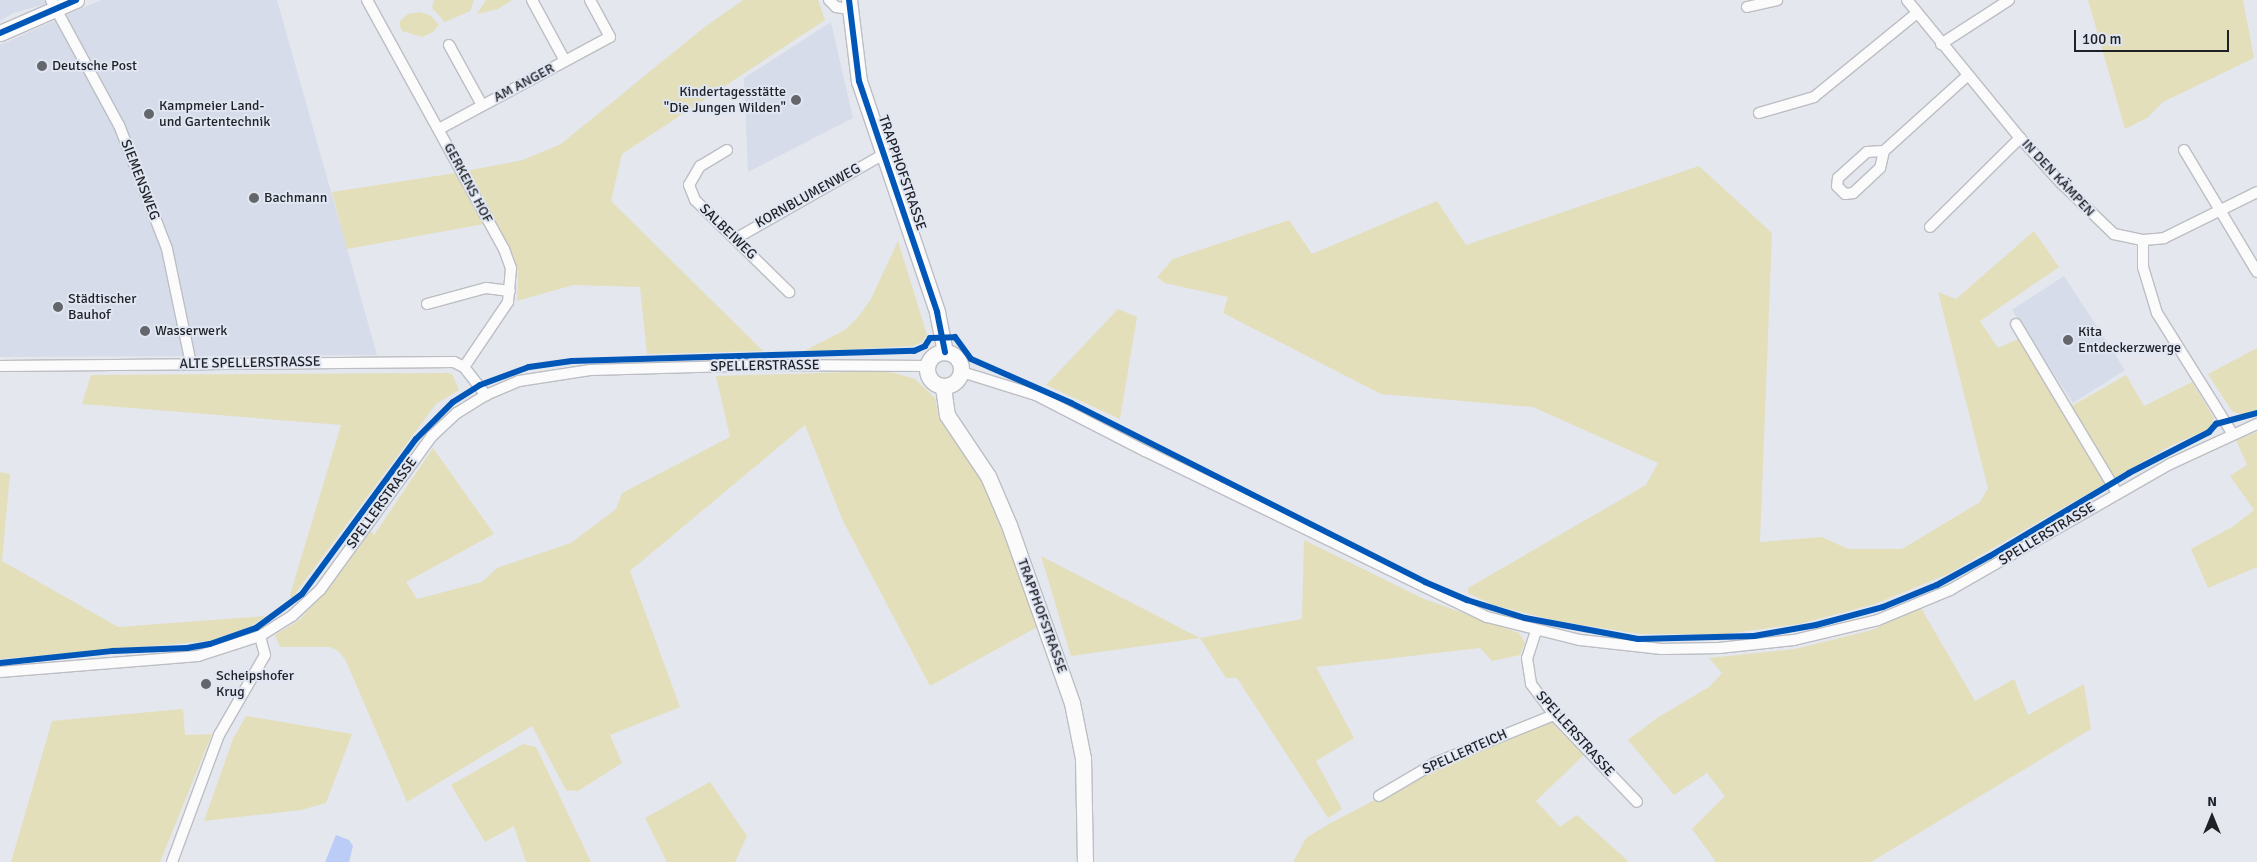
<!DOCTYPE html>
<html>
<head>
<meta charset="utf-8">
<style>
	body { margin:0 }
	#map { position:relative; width:2257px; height:862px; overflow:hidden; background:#e4e7ee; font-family:Signika,sans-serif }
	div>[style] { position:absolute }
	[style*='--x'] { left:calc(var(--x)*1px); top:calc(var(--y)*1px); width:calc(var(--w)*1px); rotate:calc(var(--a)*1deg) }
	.built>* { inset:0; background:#d6dce9 }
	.green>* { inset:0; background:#e3dfbb }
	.water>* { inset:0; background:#bbcdf6 }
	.roads { filter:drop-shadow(1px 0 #bcbec3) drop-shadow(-1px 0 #bcbec3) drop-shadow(0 1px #bcbec3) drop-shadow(0 -1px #bcbec3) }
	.street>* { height:10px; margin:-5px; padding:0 5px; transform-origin:5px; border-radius:5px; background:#fbfbfc }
	.secondary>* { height:15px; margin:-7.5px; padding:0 7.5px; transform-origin:7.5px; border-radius:7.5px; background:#fbfbfc }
	.secondary>.ring { margin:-7.5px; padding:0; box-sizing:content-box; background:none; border:15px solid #fbfbfc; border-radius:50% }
	.cycleway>* { height:6px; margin:-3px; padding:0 3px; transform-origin:3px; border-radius:3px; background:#0057b8 }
	.dots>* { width:14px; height:14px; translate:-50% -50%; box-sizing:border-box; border:2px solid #e0e6f2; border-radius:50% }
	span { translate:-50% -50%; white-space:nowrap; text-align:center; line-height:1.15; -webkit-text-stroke:4px #e0e6f2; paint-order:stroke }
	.poi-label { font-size:14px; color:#1f2126 }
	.left { translate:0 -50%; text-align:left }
	.right { translate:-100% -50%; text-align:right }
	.street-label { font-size:14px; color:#1f2126 }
	.north { position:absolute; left:2187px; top:792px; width:50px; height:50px; -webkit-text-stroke:4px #e0e6f2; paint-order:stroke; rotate:0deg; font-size:14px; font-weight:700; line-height:20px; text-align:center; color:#1f2126 }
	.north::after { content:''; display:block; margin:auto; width:18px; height:22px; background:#1f2126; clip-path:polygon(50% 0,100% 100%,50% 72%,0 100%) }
	.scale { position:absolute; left:2074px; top:30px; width:155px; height:22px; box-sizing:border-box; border:2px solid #1f2126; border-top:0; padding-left:6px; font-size:15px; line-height:18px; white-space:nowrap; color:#1f2126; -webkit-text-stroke:4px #e0e6f2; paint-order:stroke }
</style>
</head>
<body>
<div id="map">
	<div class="built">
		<div style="clip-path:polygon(0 0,60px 0,13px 13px,0 21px)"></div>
		<div style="clip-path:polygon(101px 0,277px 0,377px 355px,0 357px,0 45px)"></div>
		<div style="clip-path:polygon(831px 22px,853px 118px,748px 172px,744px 78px)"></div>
		<div style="clip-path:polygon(2064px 276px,2125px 370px,2073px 403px,2012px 310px)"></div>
	</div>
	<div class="green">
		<div style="clip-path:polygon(434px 0,474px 0,470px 11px,445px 22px,432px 8px)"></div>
		<div style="clip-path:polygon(486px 0,512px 0,498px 9px,477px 14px)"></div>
		<div style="clip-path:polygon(743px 0,818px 0,825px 20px,622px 154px,611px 201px,763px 351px,647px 354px,640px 287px,573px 285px,517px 301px,518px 271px,466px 171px,523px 160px,561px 144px,702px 29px)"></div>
		<div style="clip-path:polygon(2088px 0,2243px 0,2254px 58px,2163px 102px,2147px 118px,2125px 129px)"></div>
		<div style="clip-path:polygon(420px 12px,431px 16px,439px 25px,433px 32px,422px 37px,402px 31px,399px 24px,401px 20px,408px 14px)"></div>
		<div style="clip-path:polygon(1699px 166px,1772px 233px,1760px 542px,1822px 537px,1848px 549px,1902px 549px,1980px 502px,1988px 488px,1938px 292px,1956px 299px,2034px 231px,2059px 267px,1980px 321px,1998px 348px,2018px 339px,2063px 411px,2126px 375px,2144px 406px,2192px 382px,2214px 418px,2210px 428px,2170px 446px,1948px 574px,1875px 604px,1799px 624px,1725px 634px,1640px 634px,1557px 621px,1493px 605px,1468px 593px,1468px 588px,1646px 485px,1658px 463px,1533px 407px,1381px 394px,1223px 313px,1228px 297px,1165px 283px,1157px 277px,1173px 259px,1289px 220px,1312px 254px,1437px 201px,1466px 245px)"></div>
		<div style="clip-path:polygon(456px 173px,484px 224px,347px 249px,332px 192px)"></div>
		<div style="clip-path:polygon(898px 241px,927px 335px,922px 342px,913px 346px,802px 352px,845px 330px,859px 316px,871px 299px)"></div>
		<div style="clip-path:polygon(1118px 309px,1137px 317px,1120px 419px,1046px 385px)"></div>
		<div style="clip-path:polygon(2257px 348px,2257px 409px,2243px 415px,2232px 411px,2208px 374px)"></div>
		<div style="clip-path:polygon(887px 371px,915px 379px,935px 398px,939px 419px,982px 480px,1039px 626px,930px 686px,843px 521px,805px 425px,630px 571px,680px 707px,610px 735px,622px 763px,578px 791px,566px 790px,532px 726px,407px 802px,345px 659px,337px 650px,329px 647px,280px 647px,275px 635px,299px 620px,324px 594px,371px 531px,374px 535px,433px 448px,494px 534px,406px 582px,417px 599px,482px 582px,497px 568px,571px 543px,616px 509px,622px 493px,730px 437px,716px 376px)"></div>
		<div style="clip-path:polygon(447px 373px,452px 374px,459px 390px,436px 404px,292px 598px,290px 595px,341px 425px,82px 404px,91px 375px)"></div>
		<div style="clip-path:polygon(2257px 432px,2257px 567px,2208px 588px,2191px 549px,2234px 526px,2254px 510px,2230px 476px,2247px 465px,2236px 440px)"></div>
		<div style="clip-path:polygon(0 472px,10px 474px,2px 561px,118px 627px,266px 616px,249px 627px,209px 641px,0 659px)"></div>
		<div style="clip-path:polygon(1304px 540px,1424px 599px,1519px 633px,1525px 643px,1520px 655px,1492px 661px,1480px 648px,1316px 667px,1354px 738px,1316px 761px,1342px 809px,1328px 818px,1237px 678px,1226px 678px,1200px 638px,1071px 656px,1041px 556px,1200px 638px,1302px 619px)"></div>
		<div style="clip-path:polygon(1921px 608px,1975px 701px,2014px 679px,2028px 715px,2084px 684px,2091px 729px,1871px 862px,1716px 862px,1692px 829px,1725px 796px,1707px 773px,1674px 795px,1628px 740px,1657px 718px,1709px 687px,1722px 673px,1709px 658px,1795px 649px,1872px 630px)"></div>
		<div style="clip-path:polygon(183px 709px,185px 735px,212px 734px,160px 862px,11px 862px,52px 721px)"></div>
		<div style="clip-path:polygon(246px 716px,352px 734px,326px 803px,301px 810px,204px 821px,233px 739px)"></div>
		<div style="clip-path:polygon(1551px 722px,1584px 755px,1536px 801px,1560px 827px,1577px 815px,1629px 862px,1293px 862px,1306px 838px,1329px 824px,1445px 763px)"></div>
		<div style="clip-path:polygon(523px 744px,536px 747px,591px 862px,526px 862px,514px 826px,485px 842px,451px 785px)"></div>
		<div style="clip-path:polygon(710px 782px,747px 836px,735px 862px,667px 862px,645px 818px)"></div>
	</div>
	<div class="water">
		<div style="clip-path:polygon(336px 835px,349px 840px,353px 846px,349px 862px,325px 862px)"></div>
	</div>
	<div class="roads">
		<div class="street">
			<div style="--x:51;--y:0;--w:142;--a:61.5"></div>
			<div style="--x:119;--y:125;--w:133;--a:68.8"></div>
			<div style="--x:167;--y:249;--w:117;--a:78.2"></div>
			<div style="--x:367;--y:0;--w:284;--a:61.2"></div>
			<div style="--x:504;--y:249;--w:20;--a:70"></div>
			<div style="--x:511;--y:268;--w:34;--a:95"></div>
			<div style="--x:508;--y:302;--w:78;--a:124.1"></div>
			<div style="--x:532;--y:0;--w:69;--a:61.6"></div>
			<div style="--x:829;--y:0;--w:10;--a:45"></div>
			<div style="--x:836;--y:7;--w:13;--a:9"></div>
			<div style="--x:1907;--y:0;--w:178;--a:50.7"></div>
			<div style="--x:2020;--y:138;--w:61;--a:47.7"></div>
			<div style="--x:2061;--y:183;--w:74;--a:43.9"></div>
			<div style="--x:2114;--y:234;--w:30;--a:12"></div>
			<div style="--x:2143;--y:240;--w:21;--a:-5"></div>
			<div style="--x:2164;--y:238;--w:104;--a:-26.3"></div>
			<div style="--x:1747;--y:7;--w:31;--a:-13"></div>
			<div style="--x:1941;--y:44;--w:81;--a:-32.9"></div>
			<div style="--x:449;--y:45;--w:68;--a:61.2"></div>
			<div style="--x:1759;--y:113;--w:57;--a:-16.2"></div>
			<div style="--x:1814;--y:97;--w:133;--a:-39.2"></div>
			<div style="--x:439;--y:129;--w:194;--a:-28.3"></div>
			<div style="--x:610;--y:37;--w:42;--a:-118.4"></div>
			<div style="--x:727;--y:150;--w:31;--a:149"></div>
			<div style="--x:700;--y:166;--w:22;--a:120"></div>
			<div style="--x:689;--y:185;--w:16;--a:68"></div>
			<div style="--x:695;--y:200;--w:132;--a:44.4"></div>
			<div style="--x:2184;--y:150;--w:142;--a:59.1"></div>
			<div style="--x:1884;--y:151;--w:17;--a:103"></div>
			<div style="--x:1880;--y:168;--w:37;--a:137"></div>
			<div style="--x:1853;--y:193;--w:8;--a:173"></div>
			<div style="--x:1845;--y:194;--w:11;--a:-135"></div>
			<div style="--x:1837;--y:186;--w:8;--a:-83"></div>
			<div style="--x:1838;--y:178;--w:39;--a:-42"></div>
			<div style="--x:1867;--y:152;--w:17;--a:-3"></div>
			<div style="--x:1884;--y:151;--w:112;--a:-42.1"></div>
			<div style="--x:1930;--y:227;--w:127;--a:-44.7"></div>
			<div style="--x:735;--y:239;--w:169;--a:-29.7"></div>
			<div style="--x:2143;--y:240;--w:27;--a:90"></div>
			<div style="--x:2143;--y:267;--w:48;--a:73.1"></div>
			<div style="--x:2157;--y:313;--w:142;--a:58"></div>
			<div style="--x:427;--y:304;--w:61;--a:-15.2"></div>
			<div style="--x:486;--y:288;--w:24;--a:7"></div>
			<div style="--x:2016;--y:324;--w:197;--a:59.1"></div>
			<div style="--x:0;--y:366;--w:454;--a:-0.5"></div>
			<div style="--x:454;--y:362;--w:11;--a:27"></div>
			<div style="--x:464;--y:367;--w:36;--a:52"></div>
			<div style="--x:962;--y:372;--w:77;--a:17.3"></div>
			<div style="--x:1036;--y:395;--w:123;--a:27.2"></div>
			<div style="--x:1145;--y:451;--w:380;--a:25.9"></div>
			<div style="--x:1487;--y:617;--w:96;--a:13.9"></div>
			<div style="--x:1580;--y:640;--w:82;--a:6.3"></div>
			<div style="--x:1662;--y:649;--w:57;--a:-1"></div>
			<div style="--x:1719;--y:648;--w:75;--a:-6.1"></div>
			<div style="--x:1794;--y:640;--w:86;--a:-13.4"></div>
			<div style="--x:1878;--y:620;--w:78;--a:-22.6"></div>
			<div style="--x:1950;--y:590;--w:254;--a:-29.8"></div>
			<div style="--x:2170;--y:464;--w:96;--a:-24.7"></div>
			<div style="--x:1536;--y:631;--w:28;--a:108"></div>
			<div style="--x:1527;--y:658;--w:26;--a:81"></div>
			<div style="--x:1531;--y:684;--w:39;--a:53"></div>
			<div style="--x:1554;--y:715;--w:120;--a:46.3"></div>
			<div style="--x:0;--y:672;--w:199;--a:-4.6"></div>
			<div style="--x:198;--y:656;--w:65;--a:-17.9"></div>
			<div style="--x:260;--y:636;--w:38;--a:-32"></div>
			<div style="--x:292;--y:616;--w:38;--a:-43"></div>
			<div style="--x:320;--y:590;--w:190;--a:-54"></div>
			<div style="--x:432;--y:436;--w:34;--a:-43"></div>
			<div style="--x:457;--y:413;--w:34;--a:-32"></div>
			<div style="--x:486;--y:395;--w:36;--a:-23"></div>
			<div style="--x:519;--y:381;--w:72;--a:-8.8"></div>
			<div style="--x:590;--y:370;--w:176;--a:-1.6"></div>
			<div style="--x:766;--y:365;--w:161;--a:0.4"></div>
			<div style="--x:1379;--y:796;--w:65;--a:-30.5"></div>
			<div style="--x:1435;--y:763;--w:128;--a:-22"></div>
			<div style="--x:172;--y:862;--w:135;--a:-69.7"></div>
			<div style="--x:219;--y:735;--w:92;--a:-60.1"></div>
			<div style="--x:265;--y:655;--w:20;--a:-105"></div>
		</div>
		<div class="secondary">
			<div style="--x:849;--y:0;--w:82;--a:83"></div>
			<div style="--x:859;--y:81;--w:244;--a:71.3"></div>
			<div style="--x:937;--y:312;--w:41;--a:78.7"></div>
			<div style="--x:0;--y:33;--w:83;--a:-23.5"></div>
			<div class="ring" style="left:927px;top:352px;width:19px;height:19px"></div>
			<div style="--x:943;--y:387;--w:28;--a:82"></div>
			<div style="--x:947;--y:415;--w:73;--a:56.1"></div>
			<div style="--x:988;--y:476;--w:53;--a:66.8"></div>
			<div style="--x:1009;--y:525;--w:189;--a:70.5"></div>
			<div style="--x:1072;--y:703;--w:56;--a:78.7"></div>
			<div style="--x:1083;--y:758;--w:104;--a:88.9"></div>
		</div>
	</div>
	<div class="cycleway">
		<div style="--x:849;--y:0;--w:82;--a:83"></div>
		<div style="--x:859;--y:81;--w:244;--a:71.3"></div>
		<div style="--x:937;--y:312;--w:41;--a:78.7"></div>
		<div style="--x:0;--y:33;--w:83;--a:-23.5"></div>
		<div style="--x:0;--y:663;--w:114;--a:-6.1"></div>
		<div style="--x:113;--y:651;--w:74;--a:-2.3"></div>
		<div style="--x:187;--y:648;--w:23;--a:-10"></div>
		<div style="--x:210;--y:644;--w:49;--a:-19.2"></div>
		<div style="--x:256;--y:628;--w:57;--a:-36.5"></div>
		<div style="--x:302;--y:594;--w:192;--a:-53.7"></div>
		<div style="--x:416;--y:439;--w:52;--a:-45"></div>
		<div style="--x:453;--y:402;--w:32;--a:-32"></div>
		<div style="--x:480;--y:385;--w:52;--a:-20.2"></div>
		<div style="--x:529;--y:367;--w:43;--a:-7.9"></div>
		<div style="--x:572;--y:361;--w:342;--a:-1.7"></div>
		<div style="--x:914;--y:351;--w:12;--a:-24"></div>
		<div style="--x:925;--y:346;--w:9;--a:-58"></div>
		<div style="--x:930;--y:338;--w:25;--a:-2"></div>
		<div style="--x:955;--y:337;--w:27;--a:54"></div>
		<div style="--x:971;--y:359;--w:109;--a:23.7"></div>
		<div style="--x:1071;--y:403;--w:397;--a:26.8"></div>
		<div style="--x:1425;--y:582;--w:46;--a:23.2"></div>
		<div style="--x:1467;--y:600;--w:61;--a:17.2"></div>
		<div style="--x:1525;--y:618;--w:115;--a:10.5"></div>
		<div style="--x:1638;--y:639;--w:116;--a:-1.5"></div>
		<div style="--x:1754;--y:636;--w:63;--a:-10.1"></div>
		<div style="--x:1816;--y:625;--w:69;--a:-15"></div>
		<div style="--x:1883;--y:607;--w:58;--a:-22.2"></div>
		<div style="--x:1937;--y:585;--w:60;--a:-28.7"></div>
		<div style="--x:1990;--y:556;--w:162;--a:-30.8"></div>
		<div style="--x:2129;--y:473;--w:90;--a:-27.1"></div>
		<div style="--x:2209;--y:432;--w:11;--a:-49"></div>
		<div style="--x:2216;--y:424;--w:42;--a:-15"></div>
	</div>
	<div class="dots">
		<div style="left:42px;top:66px;background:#64666c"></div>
		<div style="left:796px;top:100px;background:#64666c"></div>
		<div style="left:149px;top:114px;background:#64666c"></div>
		<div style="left:254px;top:198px;background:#64666c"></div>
		<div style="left:58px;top:307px;background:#64666c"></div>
		<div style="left:145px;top:331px;background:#64666c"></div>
		<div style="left:2068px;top:340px;background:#64666c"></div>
		<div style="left:206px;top:684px;background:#64666c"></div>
	</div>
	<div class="poi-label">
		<span class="left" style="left:52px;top:66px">Deutsche Post</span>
		<span class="right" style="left:786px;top:100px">Kindertagesstätte<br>"Die Jungen Wilden"</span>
		<span class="left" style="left:159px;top:114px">Kampmeier Land-<br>und Gartentechnik</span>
		<span class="left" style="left:264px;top:198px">Bachmann</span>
		<span class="left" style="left:68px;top:307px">Städtischer<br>Bauhof</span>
		<span class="left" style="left:155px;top:331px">Wasserwerk</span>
		<span class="left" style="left:2078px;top:340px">Kita<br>Entdeckerzwerge</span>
		<span class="left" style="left:216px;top:684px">Scheipshofer<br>Krug</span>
	</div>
	<div class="street-label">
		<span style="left:524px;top:83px;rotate:-28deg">AM ANGER</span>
		<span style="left:902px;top:173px;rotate:71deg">TRAPPHOFSTRASSE</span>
		<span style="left:2058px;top:178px;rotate:47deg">IN DEN KÄMPEN</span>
		<span style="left:140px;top:180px;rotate:69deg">SIEMENSWEG</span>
		<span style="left:468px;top:183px;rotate:62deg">GERKENS HOF</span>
		<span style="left:808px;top:196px;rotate:-29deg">KORNBLUMENWEG</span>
		<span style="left:728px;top:232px;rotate:44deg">SALBEIWEG</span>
		<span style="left:250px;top:363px;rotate:-1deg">ALTE SPELLERSTRASSE</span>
		<span style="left:765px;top:366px;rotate:-1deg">SPELLERSTRASSE</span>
		<span style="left:382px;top:503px;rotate:-54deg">SPELLERSTRASSE</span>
		<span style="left:2047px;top:534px;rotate:-31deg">SPELLERSTRASSE</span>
		<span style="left:1042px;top:616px;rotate:70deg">TRAPPHOFSTRASSE</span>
		<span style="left:1575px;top:734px;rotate:48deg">SPELLERSTRASSE</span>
		<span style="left:1465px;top:752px;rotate:-24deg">SPELLERTEICH</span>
	</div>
	<div class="north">N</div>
	<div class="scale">100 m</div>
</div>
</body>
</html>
